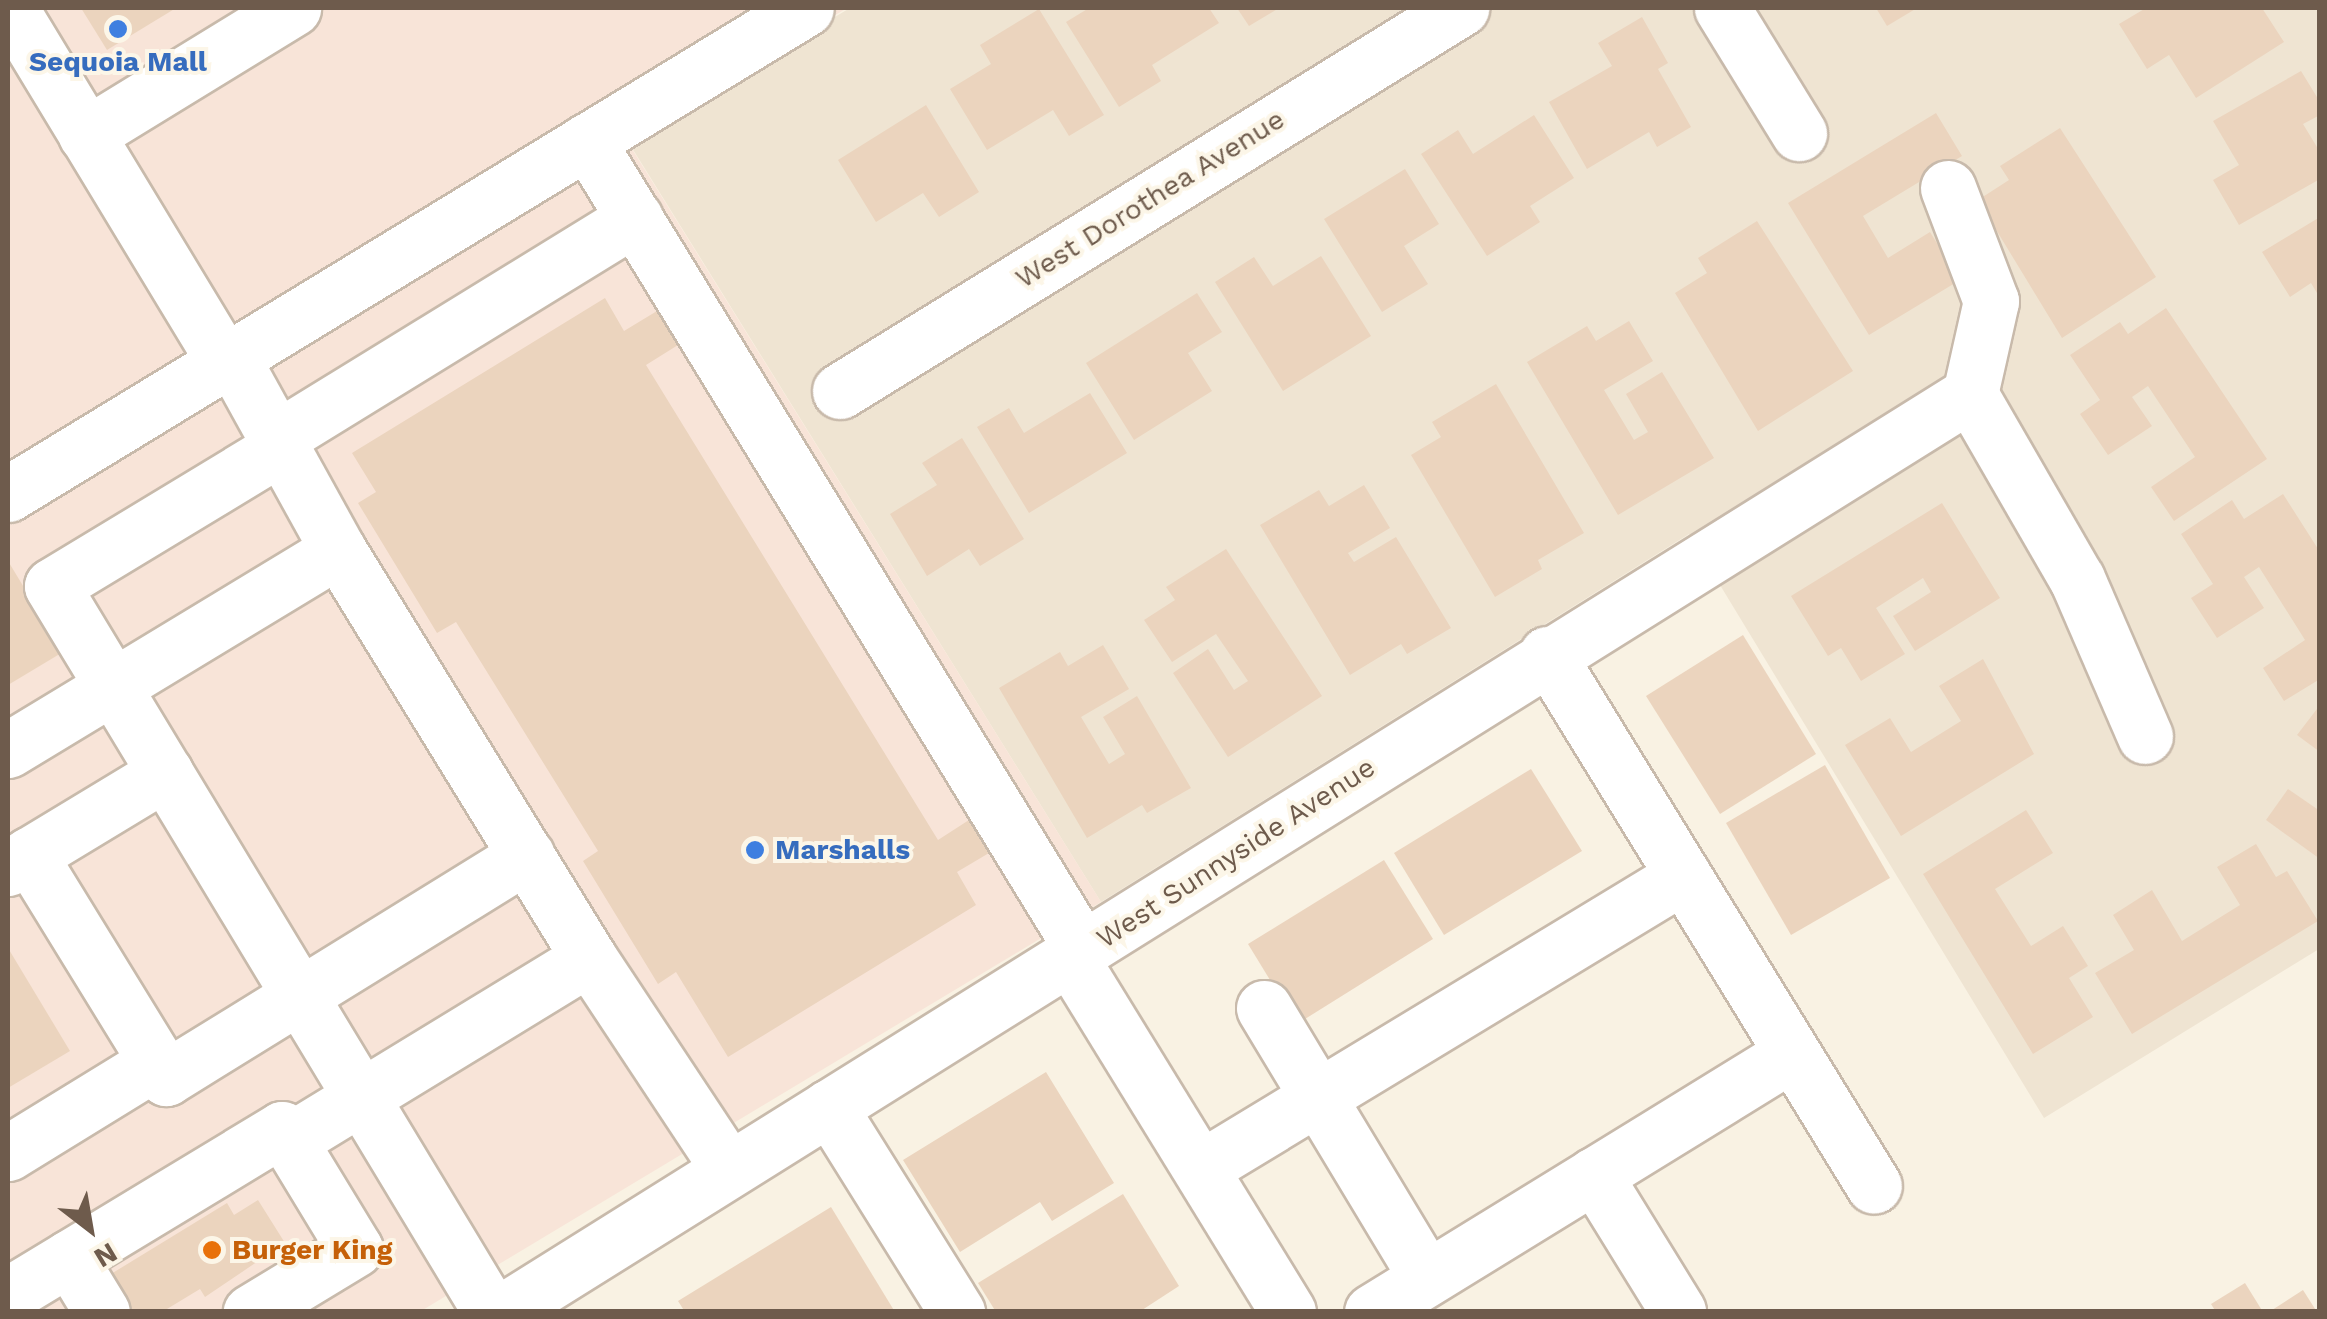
<!DOCTYPE html>
<html>
<head>
<meta charset="utf-8">
<style>
	body { margin:0 }
	#map { position:relative; width:2327px; height:1319px; overflow:hidden; background:#f9f2e3; font-family:"Work Sans",sans-serif }
	div>[style] { position:absolute }
	[style*='--x'] { left:calc(var(--x)*1px); top:calc(var(--y)*1px); width:calc(var(--w)*1px); rotate:calc(var(--a)*1deg) }
	.residential>* { inset:0; background:#efe4d2 }
	.commercial>* { inset:0; background:#f8e4d8 }
	.building>* { inset:0; background:#ebd4be }
	.roads { filter:drop-shadow(2px 0 #c8baab) drop-shadow(-2px 0 #c8baab) drop-shadow(0 2px #c8baab) drop-shadow(0 -2px #c8baab) }
	.minor>* { height:55px; margin:-27.5px; padding:0 27.5px; transform-origin:27.5px; border-radius:27.5px; background:#fff }
	.dots>* { width:28px; height:28px; translate:-50% -50%; box-sizing:border-box; border:5px solid #fcf6e8; border-radius:50% }
	span { translate:-50% -50%; white-space:nowrap; text-align:center; line-height:1.15; -webkit-text-stroke:8px #fcf6e8; paint-order:stroke }
	.shop-label { font-size:28px; color:#366cbe; font-weight:700 }
	.left { translate:0 -50%; text-align:left }
	.street-label { font-size:28px; color:#6e5b4c }
	.food-label { font-size:28px; color:#c56008; font-weight:700 }
	.frame { position:absolute; inset:0; border:10px solid #6e5b4c; pointer-events:none }
	.north { position:absolute; left:40px; top:1179px; width:100px; height:100px; -webkit-text-stroke:8px #fcf6e8; paint-order:stroke; rotate:149deg; font-size:28px; font-weight:700; line-height:40px; text-align:center; color:#6e5b4c }
	.north::after { content:''; display:block; margin:auto; width:35px; height:45px; background:#6e5b4c; clip-path:polygon(50% 0,100% 100%,50% 72%,0 100%) }
</style>
</head>
<body>
<div id="map">
	<div class="residential">
		<div style="clip-path:polygon(850px 8px,2319px 8px,2319px 949px,2044px 1118px,1689px 534px,1101px 902px,627px 140px)"></div>
	</div>
	<div class="commercial">
		<div style="clip-path:polygon(8px 8px,847px 8px,627px 141px,1101px 902px,421px 1311px,18px 1312px,8px 1295px)"></div>
	</div>
	<div class="building">
		<div style="clip-path:polygon(81px 8px,176px 8px,107px 50px)"></div>
		<div style="clip-path:polygon(1089px 8px,1209px 8px,1219px 23px,1152px 65px,1161px 81px,1119px 107px,1066px 22px)"></div>
		<div style="clip-path:polygon(1237px 8px,1279px 8px,1249px 26px)"></div>
		<div style="clip-path:polygon(1876px 8px,1917px 8px,1887px 26px)"></div>
		<div style="clip-path:polygon(2146px 8px,2262px 8px,2284px 42px,2196px 98px,2169px 55px,2147px 69px,2119px 24px)"></div>
		<div style="clip-path:polygon(1039px 9px,1104px 115px,1069px 136px,1053px 110px,987px 150px,950px 89px,991px 64px,980px 45px)"></div>
		<div style="clip-path:polygon(1642px 17px,1668px 63px,1658px 69px,1691px 127px,1657px 147px,1649px 132px,1587px 169px,1549px 102px,1612px 66px,1598px 43px)"></div>
		<div style="clip-path:polygon(2301px 71px,2320px 102px,2320px 115px,2303px 124px,2320px 152px,2320px 179px,2239px 225px,2213px 180px,2239px 165px,2213px 121px)"></div>
		<div style="clip-path:polygon(926px 105px,979px 192px,939px 217px,923px 193px,876px 222px,838px 160px)"></div>
		<div style="clip-path:polygon(1936px 113px,1962px 156px,1863px 216px,1888px 258px,1930px 232px,1960px 280px,1869px 335px,1788px 203px)"></div>
		<div style="clip-path:polygon(1534px 115px,1574px 178px,1530px 206px,1540px 222px,1487px 256px,1421px 154px,1458px 130px,1473px 154px)"></div>
		<div style="clip-path:polygon(2060px 128px,2156px 277px,2062px 338px,1978px 200px,2009px 180px,2000px 166px)"></div>
		<div style="clip-path:polygon(1405px 169px,1439px 224px,1404px 246px,1428px 284px,1382px 312px,1324px 219px)"></div>
		<div style="clip-path:polygon(2320px 217px,2320px 298px,2311px 283px,2290px 297px,2262px 252px)"></div>
		<div style="clip-path:polygon(1757px 221px,1853px 371px,1758px 431px,1675px 293px,1707px 273px,1698px 258px)"></div>
		<div style="clip-path:polygon(1321px 256px,1371px 336px,1283px 391px,1215px 282px,1254px 257px,1273px 286px)"></div>
		<div style="clip-path:polygon(1197px 293px,1222px 332px,1188px 353px,1212px 391px,1134px 440px,1086px 363px)"></div>
		<div style="clip-path:polygon(605px 298px,624px 331px,657px 311px,678px 345px,646px 365px,938px 840px,969px 820px,989px 853px,957px 872px,976px 905px,728px 1057px,676px 972px,658px 984px,583px 861px,598px 851px,456px 622px,437px 633px,358px 503px,376px 492px,352px 453px)"></div>
		<div style="clip-path:polygon(2166px 308px,2267px 459px,2174px 521px,2151px 487px,2195px 457px,2148px 386px,2132px 397px,2152px 426px,2108px 455px,2080px 414px,2100px 400px,2070px 355px,2120px 322px,2128px 334px)"></div>
		<div style="clip-path:polygon(1629px 321px,1653px 361px,1604px 390px,1634px 440px,1648px 432px,1626px 394px,1662px 372px,1714px 458px,1618px 515px,1527px 362px,1587px 326px,1596px 341px)"></div>
		<div style="clip-path:polygon(1496px 384px,1584px 533px,1538px 560px,1542px 569px,1495px 597px,1411px 455px,1441px 437px,1432px 422px)"></div>
		<div style="clip-path:polygon(1090px 393px,1127px 453px,1029px 513px,977px 427px,1009px 408px,1024px 433px)"></div>
		<div style="clip-path:polygon(962px 438px,1024px 539px,980px 566px,969px 549px,927px 576px,890px 514px,937px 485px,922px 463px)"></div>
		<div style="clip-path:polygon(1364px 485px,1390px 528px,1348px 553px,1354px 562px,1396px 537px,1451px 628px,1407px 654px,1401px 644px,1350px 675px,1260px 525px,1319px 490px,1329px 506px)"></div>
		<div style="clip-path:polygon(2283px 494px,2320px 552px,2320px 679px,2284px 701px,2263px 668px,2305px 640px,2259px 567px,2244px 577px,2264px 608px,2217px 638px,2191px 598px,2213px 584px,2181px 534px,2232px 500px,2244px 519px)"></div>
		<div style="clip-path:polygon(1942px 503px,2000px 598px,1915px 651px,1893px 616px,1931px 592px,1923px 578px,1876px 608px,1905px 654px,1861px 681px,1841px 648px,1828px 656px,1791px 596px)"></div>
		<div style="clip-path:polygon(1226px 549px,1322px 696px,1228px 757px,1173px 673px,1208px 649px,1234px 690px,1248px 681px,1216px 634px,1172px 662px,1144px 620px,1175px 600px,1166px 587px)"></div>
		<div style="clip-path:polygon(8px 561px,63px 652px,8px 685px)"></div>
		<div style="clip-path:polygon(1743px 635px,1816px 754px,1720px 814px,1646px 696px)"></div>
		<div style="clip-path:polygon(1103px 645px,1129px 689px,1081px 717px,1109px 764px,1125px 754px,1103px 717px,1137px 696px,1191px 788px,1147px 813px,1142px 805px,1087px 838px,999px 688px,1060px 652px,1068px 666px)"></div>
		<div style="clip-path:polygon(1983px 659px,2034px 754px,1901px 836px,1845px 745px,1890px 718px,1911px 752px,1961px 721px,1939px 686px)"></div>
		<div style="clip-path:polygon(2320px 705px,2320px 752px,2297px 735px)"></div>
		<div style="clip-path:polygon(1825px 765px,1890px 878px,1791px 935px,1726px 823px)"></div>
		<div style="clip-path:polygon(1531px 769px,1582px 851px,1444px 935px,1394px 853px)"></div>
		<div style="clip-path:polygon(2288px 789px,2320px 811px,2320px 859px,2266px 820px)"></div>
		<div style="clip-path:polygon(2026px 810px,2053px 853px,1995px 889px,2031px 946px,2063px 926px,2088px 966px,2069px 978px,2093px 1017px,2033px 1054px,1923px 874px)"></div>
		<div style="clip-path:polygon(2256px 844px,2276px 877px,2287px 871px,2318px 921px,2132px 1034px,2095px 973px,2134px 950px,2113px 915px,2152px 890px,2182px 941px,2240px 905px,2217px 867px)"></div>
		<div style="clip-path:polygon(1384px 860px,1433px 939px,1297px 1024px,1248px 944px)"></div>
		<div style="clip-path:polygon(8px 948px,70px 1051px,8px 1088px)"></div>
		<div style="clip-path:polygon(1046px 1072px,1114px 1183px,1052px 1221px,1040px 1202px,960px 1252px,903px 1160px)"></div>
		<div style="clip-path:polygon(1123px 1194px,1179px 1286px,1139px 1312px,996px 1312px,978px 1283px)"></div>
		<div style="clip-path:polygon(258px 1200px,285px 1243px,205px 1297px,200px 1289px,162px 1312px,134px 1312px,111px 1274px,227px 1203px,234px 1215px)"></div>
		<div style="clip-path:polygon(831px 1207px,895px 1312px,685px 1312px,678px 1301px)"></div>
		<div style="clip-path:polygon(2245px 1283px,2263px 1312px,2216px 1312px,2211px 1304px)"></div>
		<div style="clip-path:polygon(2303px 1290px,2317px 1312px,2269px 1312px)"></div>
	</div>
	<div class="roads">
		<div class="minor">
			<div style="--x:10;--y:8;--w:414;--a:58.8"></div>
			<div style="--x:1722;--y:8;--w:147;--a:58.4"></div>
			<div style="--x:86;--y:135;--w:243;--a:-31.5"></div>
			<div style="--x:587;--y:141;--w:949;--a:58.49"></div>
			<div style="--x:1948;--y:188;--w:121;--a:69.2"></div>
			<div style="--x:1991;--y:301;--w:95;--a:102.7"></div>
			<div style="--x:232;--y:358;--w:219;--a:61.1"></div>
			<div style="--x:338;--y:550;--w:479;--a:58.4"></div>
			<div style="--x:589;--y:958;--w:252;--a:56.5"></div>
			<div style="--x:840;--y:391;--w:730;--a:-31.66"></div>
			<div style="--x:1970;--y:394;--w:214;--a:60"></div>
			<div style="--x:2077;--y:579;--w:171;--a:66.6"></div>
			<div style="--x:279;--y:437;--w:418;--a:-31.6"></div>
			<div style="--x:278;--y:449;--w:264;--a:148.8"></div>
			<div style="--x:52;--y:586;--w:848;--a:58.84"></div>
			<div style="--x:8;--y:494;--w:934;--a:-31.34"></div>
			<div style="--x:1547;--y:654;--w:624;--a:58.42"></div>
			<div style="--x:8;--y:750;--w:386;--a:-31.2"></div>
			<div style="--x:29;--y:855;--w:262;--a:58.4"></div>
			<div style="--x:166;--y:1078;--w:424;--a:-31.7"></div>
			<div style="--x:8;--y:868;--w:184;--a:-31.2"></div>
			<div style="--x:1071;--y:959;--w:414;--a:58.4"></div>
			<div style="--x:1264;--y:1008;--w:315;--a:58.9"></div>
			<div style="--x:829;--y:1107;--w:242;--a:58"></div>
			<div style="--x:289;--y:1141;--w:351;--a:-31.4"></div>
			<div style="--x:8;--y:1153;--w:174;--a:-31.6"></div>
			<div style="--x:1201;--y:1168;--w:564;--a:-31.21"></div>
			<div style="--x:1594;--y:1175;--w:160;--a:58.3"></div>
			<div style="--x:69;--y:1258;--w:63;--a:58.6"></div>
			<div style="--x:8;--y:1295;--w:320;--a:-31.2"></div>
			<div style="--x:282;--y:1129;--w:140;--a:58.7"></div>
			<div style="--x:355;--y:1249;--w:122;--a:148.8"></div>
			<div style="--x:502;--y:1312;--w:1731;--a:-32.02"></div>
			<div style="--x:1372;--y:1312;--w:492;--a:-31.6"></div>
		</div>
	</div>
	<div class="dots">
		<div style="left:118px;top:29px;background:#3f7fe0"></div>
		<div style="left:755px;top:850px;background:#3f7fe0"></div>
		<div style="left:212px;top:1250px;background:#e8710a"></div>
	</div>
	<div class="shop-label">
		<span style="left:118px;top:62px">Sequoia Mall</span>
		<span class="left" style="left:775px;top:850px">Marshalls</span>
	</div>
	<div class="street-label">
		<span style="left:1150px;top:199px;rotate:-32deg">West Dorothea Avenue</span>
		<span style="left:1236px;top:853px;rotate:-33deg">West Sunnyside Avenue</span>
	</div>
	<div class="food-label">
		<span class="left" style="left:232px;top:1250px">Burger King</span>
	</div>
	<div class="frame"></div>
	<div class="north">N</div>
</div>
</body>
</html>
